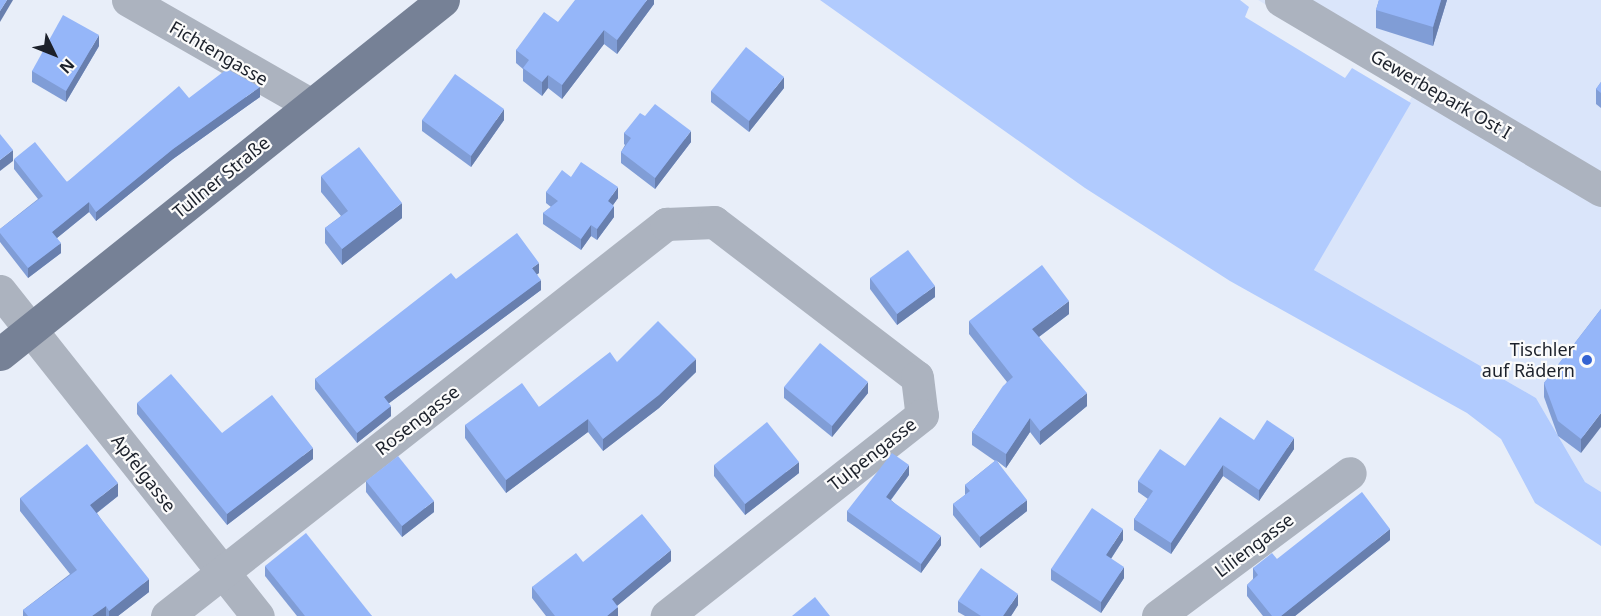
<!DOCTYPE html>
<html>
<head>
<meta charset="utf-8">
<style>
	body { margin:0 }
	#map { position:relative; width:1601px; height:616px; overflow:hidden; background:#e8eef9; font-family:"Noto Sans",sans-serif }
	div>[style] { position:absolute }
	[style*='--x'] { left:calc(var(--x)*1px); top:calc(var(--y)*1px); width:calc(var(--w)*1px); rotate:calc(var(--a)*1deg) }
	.built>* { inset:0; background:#dae5fa }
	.green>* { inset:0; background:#b1cbfe }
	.minor>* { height:33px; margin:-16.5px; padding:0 16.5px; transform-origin:16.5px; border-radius:16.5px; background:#acb3bf }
	.major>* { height:33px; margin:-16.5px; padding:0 16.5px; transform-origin:16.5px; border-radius:16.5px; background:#768196 }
	.wall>* { inset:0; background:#809dd6 }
	.shaded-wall>* { inset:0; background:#687fae }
	.building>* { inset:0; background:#95b6f9 }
	.dots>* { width:16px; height:16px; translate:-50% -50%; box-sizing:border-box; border:3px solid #fbfbfb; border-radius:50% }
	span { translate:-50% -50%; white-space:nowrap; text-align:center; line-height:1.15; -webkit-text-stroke:4.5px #fbfbfb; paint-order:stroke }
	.street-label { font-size:18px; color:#1c212b }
	.poi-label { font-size:18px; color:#1c212b }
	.right { translate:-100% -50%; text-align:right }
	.north { position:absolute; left:24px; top:24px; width:60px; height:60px; -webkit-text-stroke:4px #fbfbfb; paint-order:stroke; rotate:133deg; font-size:16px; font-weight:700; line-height:24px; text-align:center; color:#1c212b }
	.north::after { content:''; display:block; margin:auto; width:21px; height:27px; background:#1c212b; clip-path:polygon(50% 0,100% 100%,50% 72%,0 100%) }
</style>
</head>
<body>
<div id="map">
	<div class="built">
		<div style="clip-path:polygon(1258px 0,1601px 0,1601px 492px,1585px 482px,1536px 398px,1314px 270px,1414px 93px)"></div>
	</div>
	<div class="green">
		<div style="clip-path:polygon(820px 0,1240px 0,1249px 7px,1245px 17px,1345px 78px,1352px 68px,1411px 103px,1314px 270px,1536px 398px,1585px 482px,1601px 492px,1601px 546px,1535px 503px,1501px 439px,1467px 413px,1230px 281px,1085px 188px)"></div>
	</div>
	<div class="minor">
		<div style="--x:128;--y:0;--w:211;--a:29.8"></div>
		<div style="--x:1281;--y:0;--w:372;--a:30.7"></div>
		<div style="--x:0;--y:291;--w:415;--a:51.6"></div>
		<div style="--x:167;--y:616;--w:635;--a:-38.15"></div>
		<div style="--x:666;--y:224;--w:48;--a:-2.4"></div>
		<div style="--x:714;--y:222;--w:255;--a:37.4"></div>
		<div style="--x:917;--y:377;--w:38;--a:83"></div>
		<div style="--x:922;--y:415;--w:325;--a:141.8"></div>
		<div style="--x:1158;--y:616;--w:239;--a:-36.7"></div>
	</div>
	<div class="major">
		<div style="--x:0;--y:354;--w:567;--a:-38.63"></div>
	</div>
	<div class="wall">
		<div style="clip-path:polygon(654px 0,654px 4px,617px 54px,604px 44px,562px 99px,548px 88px,542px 96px,523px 81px,523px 69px,516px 63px,516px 50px,558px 22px)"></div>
		<div style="clip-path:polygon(1379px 0,1447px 0,1433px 46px,1376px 28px,1376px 10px)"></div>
		<div style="clip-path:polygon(99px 46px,66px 102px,32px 82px,32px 71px)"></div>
		<div style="clip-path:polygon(1601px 82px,1601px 108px,1596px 104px,1596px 89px)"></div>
		<div style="clip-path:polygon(784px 88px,749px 132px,711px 102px,711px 91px)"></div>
		<div style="clip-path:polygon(260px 97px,173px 159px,96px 221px,89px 212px,57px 238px,61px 253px,28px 278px,0 242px,0 229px,38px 199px,14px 169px,14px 159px,67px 182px,189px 98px)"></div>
		<div style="clip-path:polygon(645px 116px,691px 142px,655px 189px,621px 163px,621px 152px,625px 145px,624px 144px,624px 133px)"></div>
		<div style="clip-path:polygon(422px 120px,504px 120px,471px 167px,422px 131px)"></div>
		<div style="clip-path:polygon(321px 176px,402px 218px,342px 265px,325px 243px,325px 228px,341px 216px,321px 192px)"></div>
		<div style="clip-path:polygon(571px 177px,618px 198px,613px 205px,614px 217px,597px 240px,591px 236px,581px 250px,543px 224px,543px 213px,551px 207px,546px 203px,546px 192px)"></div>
		<div style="clip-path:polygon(539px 273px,537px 274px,541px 290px,389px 403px,391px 416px,357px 443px,315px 389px,315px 379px,456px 279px)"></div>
		<div style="clip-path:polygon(870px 278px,935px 297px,897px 325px,870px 289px)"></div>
		<div style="clip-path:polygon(1601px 309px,1581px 453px,1558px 436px,1544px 397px,1544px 383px)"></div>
		<div style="clip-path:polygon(1069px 314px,1039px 337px,1087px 406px,1040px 445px,1030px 432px,1006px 468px,997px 461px,1027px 511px,980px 548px,953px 515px,953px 504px,965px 495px,965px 485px,995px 461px,972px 445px,972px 432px,1007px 382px,969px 334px,969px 321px)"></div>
		<div style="clip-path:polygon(617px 362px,696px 372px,659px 408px,603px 451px,588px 432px,506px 493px,465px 438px,465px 425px,539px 407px)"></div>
		<div style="clip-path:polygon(784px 387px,868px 393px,832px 437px,784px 398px)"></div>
		<div style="clip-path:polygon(137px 403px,222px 433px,313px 459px,227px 525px,137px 414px)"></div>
		<div style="clip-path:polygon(1254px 440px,1294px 449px,1259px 501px,1223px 476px,1171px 554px,1134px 530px,1134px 519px,1148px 499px,1138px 492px,1138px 481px,1185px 466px)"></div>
		<div style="clip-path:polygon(714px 465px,799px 473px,745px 515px,714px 476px)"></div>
		<div style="clip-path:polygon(909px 475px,891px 500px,941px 545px,921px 573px,847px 521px,847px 511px)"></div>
		<div style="clip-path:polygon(366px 481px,434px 512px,402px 537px,366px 492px)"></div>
		<div style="clip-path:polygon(118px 496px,97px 513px,149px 592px,118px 616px,23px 616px,23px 610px,70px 574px,20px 511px,20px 498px)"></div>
		<div style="clip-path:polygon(1123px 540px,1111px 559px,1124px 578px,1101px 613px,1051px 580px,1051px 569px)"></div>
		<div style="clip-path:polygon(1390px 540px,1295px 616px,1263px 616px,1247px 596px,1247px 585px,1253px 579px,1253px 568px,1277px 559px)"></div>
		<div style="clip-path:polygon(671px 561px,617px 606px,618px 616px,546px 616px,532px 598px,532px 587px,583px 562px)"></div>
		<div style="clip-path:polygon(265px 566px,372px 616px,297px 616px,265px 576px)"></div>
		<div style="clip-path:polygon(958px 601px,1018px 605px,1011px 616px,965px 616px,958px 612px)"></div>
	</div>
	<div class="shaded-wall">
		<div style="clip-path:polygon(7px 0,13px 0,0 22px,0 11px)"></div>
		<div style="clip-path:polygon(647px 0,654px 0,654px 4px,617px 54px,617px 40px)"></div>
		<div style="clip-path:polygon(1441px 0,1447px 0,1433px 46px,1433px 27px)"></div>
		<div style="clip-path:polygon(604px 30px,604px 44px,562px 99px,562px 85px)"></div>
		<div style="clip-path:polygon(99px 35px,99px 46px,66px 102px,66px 91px)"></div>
		<div style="clip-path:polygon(548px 75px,548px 88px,542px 96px,542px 82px)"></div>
		<div style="clip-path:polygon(784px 77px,784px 88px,749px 132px,749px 121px)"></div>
		<div style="clip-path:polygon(260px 87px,260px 97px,173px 159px,96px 221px,96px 212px,173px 149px)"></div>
		<div style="clip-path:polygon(504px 109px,504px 120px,471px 167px,471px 156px)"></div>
		<div style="clip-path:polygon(691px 131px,691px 142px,655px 189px,655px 178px)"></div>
		<div style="clip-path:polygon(13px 150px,13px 161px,0 171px,0 160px)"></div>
		<div style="clip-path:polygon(618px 187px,618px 198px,608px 212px,608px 201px)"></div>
		<div style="clip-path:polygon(89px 202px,89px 212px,52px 242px,52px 232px)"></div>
		<div style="clip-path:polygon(402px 203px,402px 218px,342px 265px,342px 249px)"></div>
		<div style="clip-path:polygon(614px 206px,614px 217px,597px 240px,597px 229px)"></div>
		<div style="clip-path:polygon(591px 225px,591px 236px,581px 250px,581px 239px)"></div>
		<div style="clip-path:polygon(61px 243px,61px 253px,28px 278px,28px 268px)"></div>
		<div style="clip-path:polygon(539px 263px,539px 273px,532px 278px,532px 268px)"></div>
		<div style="clip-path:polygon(541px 280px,541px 290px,384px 407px,384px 397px)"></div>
		<div style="clip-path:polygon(935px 286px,935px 297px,897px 325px,897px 314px)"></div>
		<div style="clip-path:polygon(1069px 301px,1069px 314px,1032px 342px,1032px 329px)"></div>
		<div style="clip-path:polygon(696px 359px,696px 372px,659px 408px,603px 451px,603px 439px)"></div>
		<div style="clip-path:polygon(868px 382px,868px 393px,832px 437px,832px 426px)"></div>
		<div style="clip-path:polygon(1087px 393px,1087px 406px,1040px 445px,1040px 431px)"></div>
		<div style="clip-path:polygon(391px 406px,391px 416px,357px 443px,357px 433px)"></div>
		<div style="clip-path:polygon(1601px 413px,1601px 427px,1581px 453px,1581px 439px)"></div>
		<div style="clip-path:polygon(1030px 418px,1030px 432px,1006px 468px,1006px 454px)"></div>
		<div style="clip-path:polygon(588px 419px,588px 432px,506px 493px,506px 480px)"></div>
		<div style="clip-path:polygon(1294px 438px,1294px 449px,1259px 501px,1259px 490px)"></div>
		<div style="clip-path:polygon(313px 448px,313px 459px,227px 525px,227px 514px)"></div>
		<div style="clip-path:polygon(799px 462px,799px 473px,745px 515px,745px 504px)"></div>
		<div style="clip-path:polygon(909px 465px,909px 475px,886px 506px,886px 497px)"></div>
		<div style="clip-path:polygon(1223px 465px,1223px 476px,1171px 554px,1171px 543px)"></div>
		<div style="clip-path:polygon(118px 483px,118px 496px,90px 518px,90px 505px)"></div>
		<div style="clip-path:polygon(1027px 500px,1027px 511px,980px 548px,980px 537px)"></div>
		<div style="clip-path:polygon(434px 501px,434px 512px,402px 537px,402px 526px)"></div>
		<div style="clip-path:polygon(1123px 529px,1123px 540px,1106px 566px,1106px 555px)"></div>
		<div style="clip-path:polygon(1390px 529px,1390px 540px,1295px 616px,1281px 616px)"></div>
		<div style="clip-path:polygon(941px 536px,941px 545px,921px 573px,921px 564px)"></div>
		<div style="clip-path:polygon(671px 550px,671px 561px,612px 610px,612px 599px)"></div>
		<div style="clip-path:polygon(1124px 567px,1124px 578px,1101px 613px,1101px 602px)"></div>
		<div style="clip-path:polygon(149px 579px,149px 592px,118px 616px,109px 616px,109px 611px)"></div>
		<div style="clip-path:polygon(1018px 594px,1018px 605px,1011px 616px,1003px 616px)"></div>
		<div style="clip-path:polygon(106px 606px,106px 616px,92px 616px)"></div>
		<div style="clip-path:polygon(618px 607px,618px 616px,607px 616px)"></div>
	</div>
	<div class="building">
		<div style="clip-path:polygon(0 0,7px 0,0 11px)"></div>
		<div style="clip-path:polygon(575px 0,647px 0,617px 40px,604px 30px,562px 85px,548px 75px,542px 82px,523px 68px,529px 60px,516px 50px,544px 12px,558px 22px)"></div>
		<div style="clip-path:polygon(1379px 0,1441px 0,1433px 27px,1376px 10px)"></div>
		<div style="clip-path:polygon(63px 15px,99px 35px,66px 91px,32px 71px)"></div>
		<div style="clip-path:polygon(746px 47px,784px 77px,749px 121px,711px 91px)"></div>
		<div style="clip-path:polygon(227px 69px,260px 87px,173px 149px,96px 212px,89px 202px,52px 232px,61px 243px,28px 268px,0 233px,0 229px,43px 196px,14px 159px,35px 142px,67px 182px,179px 86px,189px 98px)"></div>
		<div style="clip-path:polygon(455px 74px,504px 109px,471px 156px,422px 120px)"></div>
		<div style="clip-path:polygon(1601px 82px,1601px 93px,1596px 89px)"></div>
		<div style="clip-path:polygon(655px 104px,691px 131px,655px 178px,621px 152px,631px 138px,624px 133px,640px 113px,645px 116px)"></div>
		<div style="clip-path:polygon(0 134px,13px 150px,0 160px)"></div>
		<div style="clip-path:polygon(359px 147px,402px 203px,342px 249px,325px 228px,348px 211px,321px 176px)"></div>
		<div style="clip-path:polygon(581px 162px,618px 187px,608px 201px,614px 206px,597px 229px,591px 225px,581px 239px,543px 213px,558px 201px,546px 192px,562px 170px,571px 177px)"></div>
		<div style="clip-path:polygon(517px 233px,539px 263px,532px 268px,541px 280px,384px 397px,391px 406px,357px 433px,315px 379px,451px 273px,456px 279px)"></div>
		<div style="clip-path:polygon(908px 250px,935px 286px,897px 314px,870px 278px)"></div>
		<div style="clip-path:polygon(1042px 265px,1069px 301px,1032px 329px,1087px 393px,1040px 431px,1030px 418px,1006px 454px,972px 432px,1003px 386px,1013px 377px,969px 321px)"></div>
		<div style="clip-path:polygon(1601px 309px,1601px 413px,1581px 439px,1558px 421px,1544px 383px)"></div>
		<div style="clip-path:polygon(658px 321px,696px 359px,659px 395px,603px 439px,588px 419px,506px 480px,465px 425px,522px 383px,539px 407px,610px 352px,617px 362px)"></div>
		<div style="clip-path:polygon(820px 343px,868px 382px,832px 426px,784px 387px)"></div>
		<div style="clip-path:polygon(171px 374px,222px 433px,272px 395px,313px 448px,227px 514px,137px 403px)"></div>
		<div style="clip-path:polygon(1220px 417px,1254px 440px,1267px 420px,1294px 438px,1259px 490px,1223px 465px,1171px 543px,1134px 519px,1153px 491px,1138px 481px,1160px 449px,1185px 466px)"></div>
		<div style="clip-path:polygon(767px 422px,799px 462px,745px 504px,714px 465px)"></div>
		<div style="clip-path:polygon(87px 444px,118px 483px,90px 505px,149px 579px,109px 611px,106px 606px,92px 616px,28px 616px,23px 610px,77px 570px,20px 498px)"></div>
		<div style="clip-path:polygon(892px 453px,909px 465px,886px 497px,941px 536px,921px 564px,847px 511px)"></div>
		<div style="clip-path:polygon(398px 456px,434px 501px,402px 526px,366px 481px)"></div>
		<div style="clip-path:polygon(996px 460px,1027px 500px,980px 537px,953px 504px,970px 491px,965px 485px)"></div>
		<div style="clip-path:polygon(1362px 492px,1390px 529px,1281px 616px,1272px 616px,1247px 585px,1258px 575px,1253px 568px,1272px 553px,1277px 559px)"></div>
		<div style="clip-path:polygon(1092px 508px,1123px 529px,1106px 555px,1124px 567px,1101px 602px,1051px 569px)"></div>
		<div style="clip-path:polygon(642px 514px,671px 550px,612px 599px,618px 607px,607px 616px,555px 616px,532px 587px,576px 553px,583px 562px)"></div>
		<div style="clip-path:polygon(306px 533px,372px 616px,305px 616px,265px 566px)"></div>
		<div style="clip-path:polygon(981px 568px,1018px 594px,1003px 616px,981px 616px,958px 601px)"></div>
		<div style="clip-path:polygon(815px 597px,830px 616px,792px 616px)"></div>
	</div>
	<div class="dots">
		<div style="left:1587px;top:360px;background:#3463d3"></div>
	</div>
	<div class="street-label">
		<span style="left:219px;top:53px;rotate:30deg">Fichtengasse</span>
		<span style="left:1441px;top:94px;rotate:30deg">Gewerbepark Ost I</span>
		<span style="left:221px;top:177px;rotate:-39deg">Tullner Straße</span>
		<span style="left:417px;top:420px;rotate:-38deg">Rosengasse</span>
		<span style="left:872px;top:454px;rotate:-38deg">Tulpengasse</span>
		<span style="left:144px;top:473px;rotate:52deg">Apfelgasse</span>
		<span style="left:1254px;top:545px;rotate:-37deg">Liliengasse</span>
	</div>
	<div class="poi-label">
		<span class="right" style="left:1575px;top:360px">Tischler<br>auf Rädern</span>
	</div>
	<div class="north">N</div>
</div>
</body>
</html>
